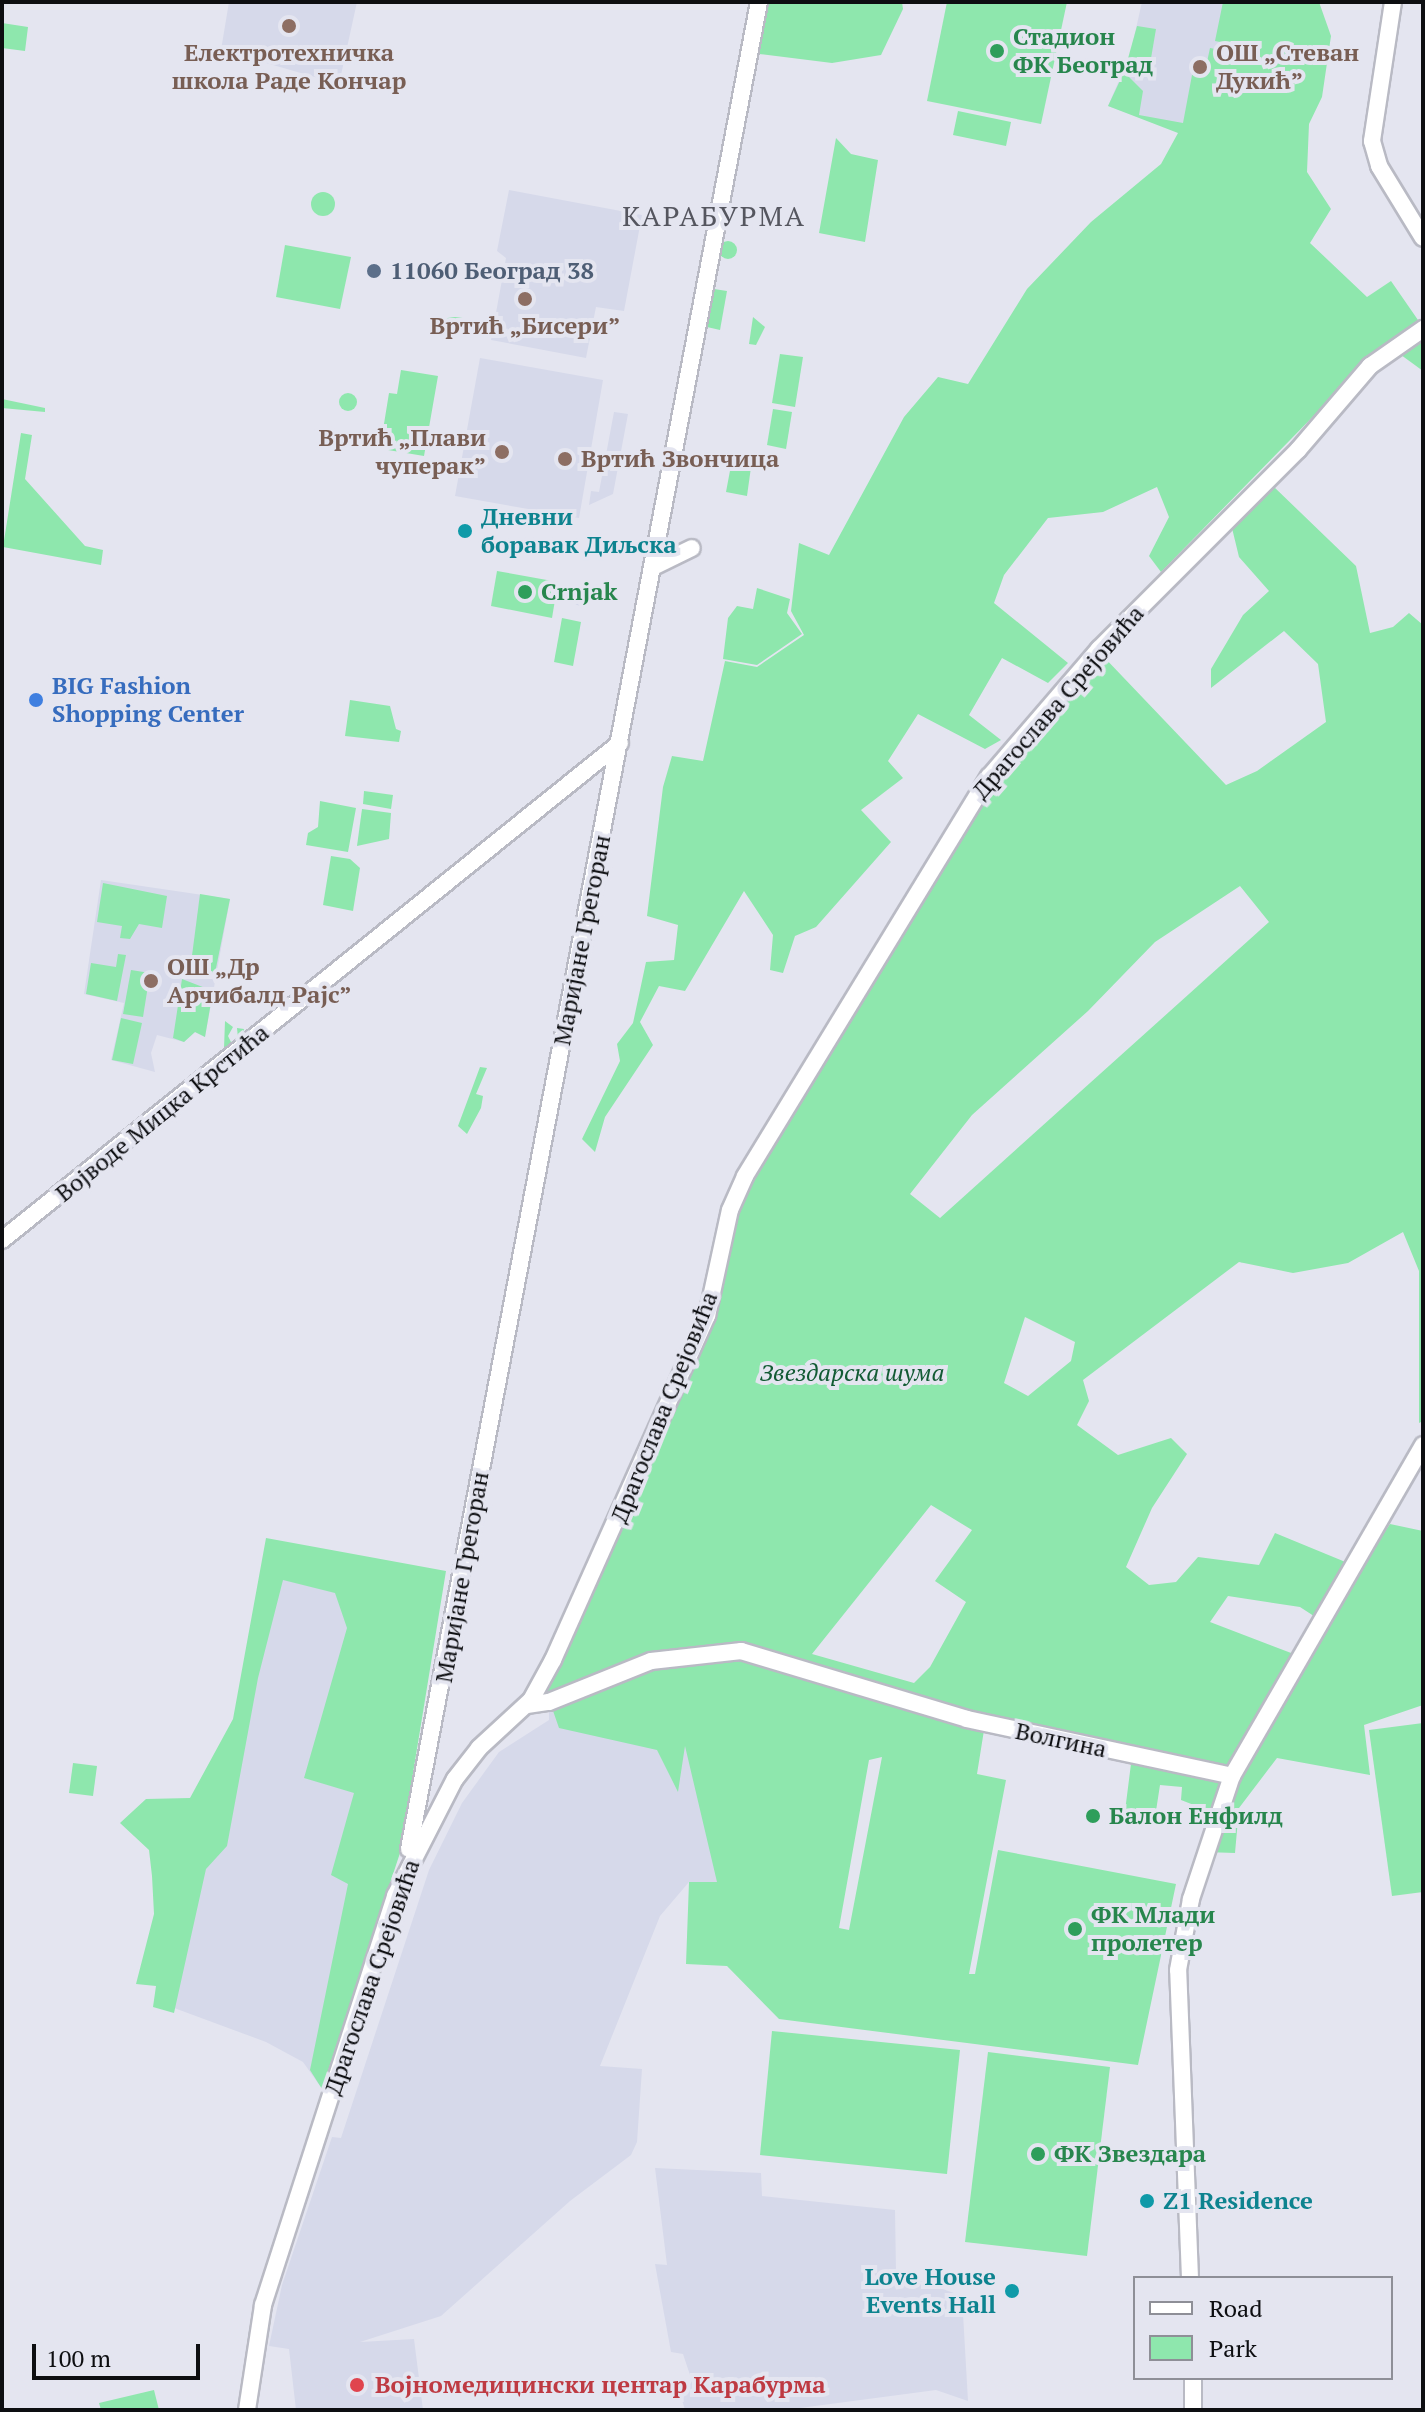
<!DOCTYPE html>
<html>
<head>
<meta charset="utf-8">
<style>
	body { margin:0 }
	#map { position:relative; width:1425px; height:2412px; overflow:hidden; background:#e4e5f0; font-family:"PT Serif",serif }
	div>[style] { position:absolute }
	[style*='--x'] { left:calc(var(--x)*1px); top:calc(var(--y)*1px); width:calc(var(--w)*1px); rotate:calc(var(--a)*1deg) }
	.built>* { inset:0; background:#d6d9ea }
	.round { border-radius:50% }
	.green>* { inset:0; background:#8ee7ad }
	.roads { filter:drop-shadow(2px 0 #b9bac4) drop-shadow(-2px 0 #b9bac4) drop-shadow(0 2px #b9bac4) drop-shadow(0 -2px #b9bac4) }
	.secondary>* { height:16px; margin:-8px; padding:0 8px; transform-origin:8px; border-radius:8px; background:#fff }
	.dots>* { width:22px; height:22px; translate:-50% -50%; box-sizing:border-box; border:4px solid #e4e5f0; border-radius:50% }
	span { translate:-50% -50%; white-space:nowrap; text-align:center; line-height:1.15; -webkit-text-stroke:8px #e4e5f0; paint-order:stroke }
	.leisure-label { font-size:24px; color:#27864d; font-weight:700 }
	.left { translate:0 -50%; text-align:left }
	.education-label { font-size:24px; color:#785e54; font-weight:700 }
	.right { translate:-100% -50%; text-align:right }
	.service-label { font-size:24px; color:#4e5e75; font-weight:700 }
	.culture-label { font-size:24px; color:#0d838f; font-weight:700 }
	.shop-label { font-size:24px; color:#366cbe; font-weight:700 }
	.street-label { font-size:24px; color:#0d0e11 }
	.park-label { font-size:24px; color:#125b34; font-style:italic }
	.health-label { font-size:24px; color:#be3a42; font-weight:700 }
	.quarter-label { font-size:28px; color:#55565f; letter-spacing:2px }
	.frame { position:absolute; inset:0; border:4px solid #0d0e11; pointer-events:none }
	.legend { position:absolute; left:1133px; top:2276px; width:260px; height:104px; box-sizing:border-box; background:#e4e5f0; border:2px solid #8e8f97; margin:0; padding:10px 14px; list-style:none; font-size:24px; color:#0d0e11 }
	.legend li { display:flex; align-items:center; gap:16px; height:40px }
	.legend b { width:40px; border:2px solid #8e8f97 }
	.scale { position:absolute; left:32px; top:2344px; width:168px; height:36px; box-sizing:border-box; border:4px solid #0d0e11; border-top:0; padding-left:10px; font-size:24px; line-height:28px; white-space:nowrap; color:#0d0e11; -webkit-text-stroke:6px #e4e5f0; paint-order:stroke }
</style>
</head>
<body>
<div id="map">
	<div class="built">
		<div style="clip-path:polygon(229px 2px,357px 2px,339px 84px,221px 50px)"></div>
		<div style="clip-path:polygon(1142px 2px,1292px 2px,1179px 132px,1108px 106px,1130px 55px)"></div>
		<div style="clip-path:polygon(509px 190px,642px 215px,624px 311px,596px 307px,586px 358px,491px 340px,506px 258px,497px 251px)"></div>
		<div style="clip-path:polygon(480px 358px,603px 380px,579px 518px,455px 496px)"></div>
		<div style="clip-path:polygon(614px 412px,628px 414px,613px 494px,589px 505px,591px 491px,599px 492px)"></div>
		<div class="round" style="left:571px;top:586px;width:20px;height:20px"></div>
		<div style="clip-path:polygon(101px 880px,230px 899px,205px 1037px,195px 1032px,184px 1042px,157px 1035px,151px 1053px,155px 1072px,111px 1060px,124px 1003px,84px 994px)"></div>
		<div style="clip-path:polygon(275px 1568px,432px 1614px,320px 2086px,303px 2062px,266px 2042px,158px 2002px,215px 1843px)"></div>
		<div style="clip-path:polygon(668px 1674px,743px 1885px,689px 1882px,660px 1916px,600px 2066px,642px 2069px,637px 2142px,631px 2155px,570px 2201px,441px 2316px,360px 2342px,414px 2339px,423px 2410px,296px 2410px,289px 2349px,269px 2346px,282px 2285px,332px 2137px,341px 2138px,429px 1870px,462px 1803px,499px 1752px,549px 1720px,549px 1706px)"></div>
		<div style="clip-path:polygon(655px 2168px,761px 2173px,762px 2196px,895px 2210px,896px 2272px,962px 2296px,968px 2401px,936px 2390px,785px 2410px,685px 2410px,682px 2400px,692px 2381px,683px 2354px,671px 2352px,655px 2264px,667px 2265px)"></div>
	</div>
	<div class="green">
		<div style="clip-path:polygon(768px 2px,902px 2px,903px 9px,881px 55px,832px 63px,759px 54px)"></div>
		<div style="clip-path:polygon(947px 2px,1067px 2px,1041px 124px,927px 101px)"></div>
		<div style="clip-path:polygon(1223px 2px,1319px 2px,1331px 36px,1322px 97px,1309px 124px,1307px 172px,1331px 209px,1310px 243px,1367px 297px,1391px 281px,1418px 320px,1375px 353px,1161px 572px,1149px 556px,1169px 517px,1157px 487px,1103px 512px,1048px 518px,1004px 575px,994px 603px,1068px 663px,1048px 683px,1002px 658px,969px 715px,1001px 740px,985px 749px,918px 714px,888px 761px,903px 778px,861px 810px,891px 842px,816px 927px,795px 936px,783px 973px,770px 970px,773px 935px,744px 891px,685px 991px,659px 986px,640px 1022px,653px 1045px,605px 1117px,595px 1152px,582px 1139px,620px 1061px,617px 1044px,633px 1023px,646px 962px,674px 960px,678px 925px,647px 916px,663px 787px,672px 756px,703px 761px,725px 661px,757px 667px,804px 635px,791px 611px,799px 543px,829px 555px,904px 417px,938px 377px,968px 384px,1027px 289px,1091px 222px,1161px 164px,1178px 133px,1108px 106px,1124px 72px,1143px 91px,1139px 115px,1183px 123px,1192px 75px,1204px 76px,1210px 48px,1236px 53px,1240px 46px,1215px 41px)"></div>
		<div style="clip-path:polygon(2px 23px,28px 27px,25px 51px,2px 48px)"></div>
		<div style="clip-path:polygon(1137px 26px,1156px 29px,1149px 70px,1127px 62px)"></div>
		<div style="clip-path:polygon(958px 111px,1011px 122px,1006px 146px,953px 135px)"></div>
		<div style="clip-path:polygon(836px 138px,851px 154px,878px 160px,865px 242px,819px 233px)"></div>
		<div class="round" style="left:311px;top:192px;width:24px;height:24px"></div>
		<div class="round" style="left:719px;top:241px;width:18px;height:18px"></div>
		<div style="clip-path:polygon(285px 245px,351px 257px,340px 309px,276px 297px)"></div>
		<div style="clip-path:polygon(714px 289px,727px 291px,720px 330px,707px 327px)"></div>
		<div style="clip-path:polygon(455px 317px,470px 319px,468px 329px,439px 327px,440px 319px)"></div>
		<div style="clip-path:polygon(753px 317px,765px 327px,756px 345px,749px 344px)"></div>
		<div style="clip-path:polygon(1423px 336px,1423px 371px,1397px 352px)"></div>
		<div style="clip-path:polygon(780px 354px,803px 357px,795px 407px,772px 403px)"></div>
		<div style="clip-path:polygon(401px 370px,438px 376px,424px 456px,370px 447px,372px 435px,382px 436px,389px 393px,397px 394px)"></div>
		<div class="round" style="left:339px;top:393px;width:18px;height:18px"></div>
		<div style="clip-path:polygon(2px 399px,45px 408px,45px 412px,2px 408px)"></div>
		<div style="clip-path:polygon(773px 409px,792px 412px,786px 449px,767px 445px)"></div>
		<div style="clip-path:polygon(21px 433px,32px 435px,25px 479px,85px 546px,103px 550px,101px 565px,3px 547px)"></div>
		<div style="clip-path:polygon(732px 460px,752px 460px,747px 496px,726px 492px)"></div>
		<div style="clip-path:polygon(evenodd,1273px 486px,1356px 566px,1370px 633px,1393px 627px,1409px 613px,1423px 625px,1423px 1421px,1419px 1423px,1419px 1271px,1403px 1232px,1348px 1263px,1293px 1273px,1239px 1262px,1083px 1380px,1089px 1401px,1077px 1425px,1118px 1455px,1171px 1438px,1187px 1454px,1152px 1508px,1126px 1567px,1149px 1585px,1176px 1582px,1198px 1557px,1259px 1565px,1275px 1533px,1360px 1568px,1390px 1524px,1423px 1531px,1423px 1705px,1364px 1725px,1370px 1775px,1277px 1758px,1239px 1808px,1235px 1853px,1205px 1852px,1217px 1814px,1181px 1800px,1182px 1787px,1160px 1785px,1154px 1824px,1124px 1819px,1132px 1756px,985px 1724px,977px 1774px,1006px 1780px,969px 1974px,975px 1974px,998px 1850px,1176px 1884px,1138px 2065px,779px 2019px,727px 1966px,686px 1964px,689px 1882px,717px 1882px,685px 1746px,678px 1792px,657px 1750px,559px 1728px,544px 1685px,646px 1470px,748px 1184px,973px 805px,1102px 655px,1226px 785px,1257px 771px,1326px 722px,1318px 664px,1284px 631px,1211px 688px,1211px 669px,1243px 615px,1269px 591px,1239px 557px,1231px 524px,1273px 486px,1240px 886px,1269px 922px,940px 1218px,910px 1194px,972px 1115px,1088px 1011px,1155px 942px,1240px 886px,1273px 486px,1025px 1317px,1075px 1342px,1071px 1361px,1028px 1396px,1004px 1383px,1025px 1317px,1273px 486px,931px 1505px,972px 1530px,935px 1581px,966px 1602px,930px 1667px,914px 1683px,812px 1654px,931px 1505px,1273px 486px,1228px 1596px,1300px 1607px,1323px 1622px,1299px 1656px,1210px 1622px,1228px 1596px,1273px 486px,882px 1757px,849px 1930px,839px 1928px,869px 1760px,882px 1757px)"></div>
		<div style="clip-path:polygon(497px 571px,558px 582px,552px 618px,491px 606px)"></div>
		<div style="clip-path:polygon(757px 588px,790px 599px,787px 613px,802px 634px,757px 665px,723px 659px,728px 618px,737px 606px,753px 609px)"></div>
		<div style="clip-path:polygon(562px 618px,581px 622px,573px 666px,554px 662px)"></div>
		<div style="clip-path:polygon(350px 700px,390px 706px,396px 729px,401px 731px,399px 742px,345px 736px)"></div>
		<div style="clip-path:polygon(364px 791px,393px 795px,391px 809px,363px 804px)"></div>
		<div style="clip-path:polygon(320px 801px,356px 808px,348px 852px,306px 845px,308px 833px,318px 827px)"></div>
		<div style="clip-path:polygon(362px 809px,391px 813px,389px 839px,357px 846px)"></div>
		<div style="clip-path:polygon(331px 856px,350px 859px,360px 868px,353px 911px,323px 905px)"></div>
		<div style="clip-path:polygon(103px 883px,167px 896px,162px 928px,139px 924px,130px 939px,120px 938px,122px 926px,97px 922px)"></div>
		<div style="clip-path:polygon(200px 894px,230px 899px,215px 973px,190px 971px)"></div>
		<div style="clip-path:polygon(118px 954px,126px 955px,117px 1001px,86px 994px,91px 963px,116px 967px)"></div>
		<div style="clip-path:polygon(131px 970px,150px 973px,143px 1017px,123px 1014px)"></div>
		<div style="clip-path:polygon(182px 979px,213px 991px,205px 1037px,195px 1032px,184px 1042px,173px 1038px)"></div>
		<div style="clip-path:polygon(121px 1018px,142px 1023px,133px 1064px,112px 1060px)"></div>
		<div style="clip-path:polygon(225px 1021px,233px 1027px,228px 1036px,231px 1042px,238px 1038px,237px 1028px,244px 1029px,242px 1037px,224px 1048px)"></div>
		<div style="clip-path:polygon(480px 1067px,487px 1068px,476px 1094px,483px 1096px,481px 1108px,467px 1134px,458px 1126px)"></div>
		<div style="clip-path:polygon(266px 1538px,446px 1571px,400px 1853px,322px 2089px,310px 2070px,348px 1884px,331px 1875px,354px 1793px,304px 1778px,347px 1628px,335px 1593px,283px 1580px,258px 1678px,227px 1846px,206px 1869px,174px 2013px,153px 2007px,156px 1986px,136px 1984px,154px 1914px,152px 1876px,149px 1850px,120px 1823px,146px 1799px,190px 1798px,233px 1719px)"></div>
		<div style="clip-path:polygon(1423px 1723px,1423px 1892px,1392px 1896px,1369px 1730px)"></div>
		<div style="clip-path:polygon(73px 1763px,97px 1766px,93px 1796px,69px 1793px)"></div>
		<div style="clip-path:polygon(772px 2031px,960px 2050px,947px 2174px,760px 2155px)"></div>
		<div style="clip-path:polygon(988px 2052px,1110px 2067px,1087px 2256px,965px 2242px)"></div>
		<div style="clip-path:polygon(154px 2390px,159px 2410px,101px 2410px,99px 2403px)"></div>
	</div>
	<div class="roads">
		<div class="secondary">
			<div style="--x:1393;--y:2;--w:141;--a:98.6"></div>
			<div style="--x:1372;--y:141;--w:26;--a:74"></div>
			<div style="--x:1379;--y:166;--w:84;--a:58.6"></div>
			<div style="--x:653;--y:567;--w:43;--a:-26"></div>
			<div style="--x:2;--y:1240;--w:793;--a:-38.81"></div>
			<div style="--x:527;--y:1705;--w:22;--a:-8"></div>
			<div style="--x:549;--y:1702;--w:110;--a:-21.9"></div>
			<div style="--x:651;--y:1661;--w:91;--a:-6.3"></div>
			<div style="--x:741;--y:1651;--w:236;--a:16.7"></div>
			<div style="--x:967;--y:1719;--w:271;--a:12.1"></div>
			<div style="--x:409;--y:1849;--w:1880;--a:-79.27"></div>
			<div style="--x:1190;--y:2278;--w:308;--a:-92.2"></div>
			<div style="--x:1178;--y:1970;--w:72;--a:-79.6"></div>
			<div style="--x:1191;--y:1899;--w:130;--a:-71.6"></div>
			<div style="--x:1232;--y:1776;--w:382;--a:-60"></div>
			<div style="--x:1193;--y:2378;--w:32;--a:90"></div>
			<div style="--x:247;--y:2410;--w:106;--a:-81.3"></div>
			<div style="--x:263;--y:2305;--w:430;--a:-72.1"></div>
			<div style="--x:395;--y:1896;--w:131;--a:-62.9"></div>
			<div style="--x:455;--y:1779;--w:39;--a:-52"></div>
			<div style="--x:479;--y:1748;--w:71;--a:-42.7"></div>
			<div style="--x:531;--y:1700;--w:46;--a:-61.2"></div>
			<div style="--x:553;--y:1660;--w:377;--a:-65.9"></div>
			<div style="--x:707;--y:1316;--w:108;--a:-77.8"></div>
			<div style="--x:730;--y:1210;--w:37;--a:-66"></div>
			<div style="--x:745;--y:1176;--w:468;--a:-58.6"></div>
			<div style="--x:989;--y:777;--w:169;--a:-49.3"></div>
			<div style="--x:1099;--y:649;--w:281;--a:-45"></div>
			<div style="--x:1298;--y:450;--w:111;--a:-49.4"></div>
			<div style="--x:1370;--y:366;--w:65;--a:-34.9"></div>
		</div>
	</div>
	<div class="dots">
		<div style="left:289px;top:26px;background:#8d6e63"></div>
		<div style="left:997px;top:51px;background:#2e9e5b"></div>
		<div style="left:1200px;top:67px;background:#8d6e63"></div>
		<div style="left:374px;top:271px;background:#5c6f8a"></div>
		<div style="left:525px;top:299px;background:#8d6e63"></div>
		<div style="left:502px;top:452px;background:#8d6e63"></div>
		<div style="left:565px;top:459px;background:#8d6e63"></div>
		<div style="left:465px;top:531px;background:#0f9aa8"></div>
		<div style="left:525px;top:592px;background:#2e9e5b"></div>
		<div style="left:36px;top:700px;background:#3f7fe0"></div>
		<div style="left:151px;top:981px;background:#8d6e63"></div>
		<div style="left:1093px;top:1816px;background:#2e9e5b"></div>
		<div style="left:1075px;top:1929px;background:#2e9e5b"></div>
		<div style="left:1038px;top:2154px;background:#2e9e5b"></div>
		<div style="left:1147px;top:2201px;background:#0f9aa8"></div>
		<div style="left:1012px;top:2291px;background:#0f9aa8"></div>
		<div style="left:357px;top:2385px;background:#e0444e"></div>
	</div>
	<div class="leisure-label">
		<span class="left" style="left:1013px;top:51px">Стадион<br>ФК Београд</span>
		<span class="left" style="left:541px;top:592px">Crnjak</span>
		<span class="left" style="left:1109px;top:1816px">Балон Енфилд</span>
		<span class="left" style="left:1091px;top:1929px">ФК Млади<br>пролетер</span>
		<span class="left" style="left:1054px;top:2154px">ФК Звездара</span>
	</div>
	<div class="education-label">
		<span style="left:289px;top:67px">Електротехничка<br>школа Раде Кончар</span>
		<span class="left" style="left:1216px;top:67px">ОШ „Стеван<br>Дукић”</span>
		<span style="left:525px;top:326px">Вртић „Бисери”</span>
		<span class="right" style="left:486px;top:452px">Вртић „Плави<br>чуперак”</span>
		<span class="left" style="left:581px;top:459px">Вртић Звончица</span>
		<span class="left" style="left:167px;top:981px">ОШ „Др<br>Арчибалд Рајс”</span>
	</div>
	<div class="service-label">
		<span class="left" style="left:390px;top:271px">11060 Београд 38</span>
	</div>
	<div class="culture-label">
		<span class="left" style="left:481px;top:531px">Дневни<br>боравак Диљска</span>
		<span class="left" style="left:1163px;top:2201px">Z1 Residence</span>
		<span class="right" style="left:996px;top:2291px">Love House<br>Events Hall</span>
	</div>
	<div class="shop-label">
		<span class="left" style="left:52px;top:700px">BIG Fashion<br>Shopping Center</span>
	</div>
	<div class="street-label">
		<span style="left:1058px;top:702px;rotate:-49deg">Драгослава Срејовића</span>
		<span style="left:582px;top:940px;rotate:-79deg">Маријане Грегоран</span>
		<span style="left:162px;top:1113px;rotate:-39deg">Војводе Мицка Крстића</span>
		<span style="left:664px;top:1407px;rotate:-68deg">Драгослава Срејовића</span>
		<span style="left:462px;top:1577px;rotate:-80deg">Маријане Грегоран</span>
		<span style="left:1061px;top:1740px;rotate:12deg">Волгина</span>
		<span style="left:372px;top:1977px;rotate:-71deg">Драгослава Срејовића</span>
	</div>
	<div class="park-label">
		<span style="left:852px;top:1373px">Звездарска шума</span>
	</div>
	<div class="health-label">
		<span class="left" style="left:375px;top:2385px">Војномедицински центар Карабурма</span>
	</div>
	<div class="quarter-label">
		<span style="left:714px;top:216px">КАРАБУРМА</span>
	</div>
	<div class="frame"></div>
	<ul class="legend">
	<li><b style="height:10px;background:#fff"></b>Road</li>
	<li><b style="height:22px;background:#8ee7ad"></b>Park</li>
	</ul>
	<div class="scale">100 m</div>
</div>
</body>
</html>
